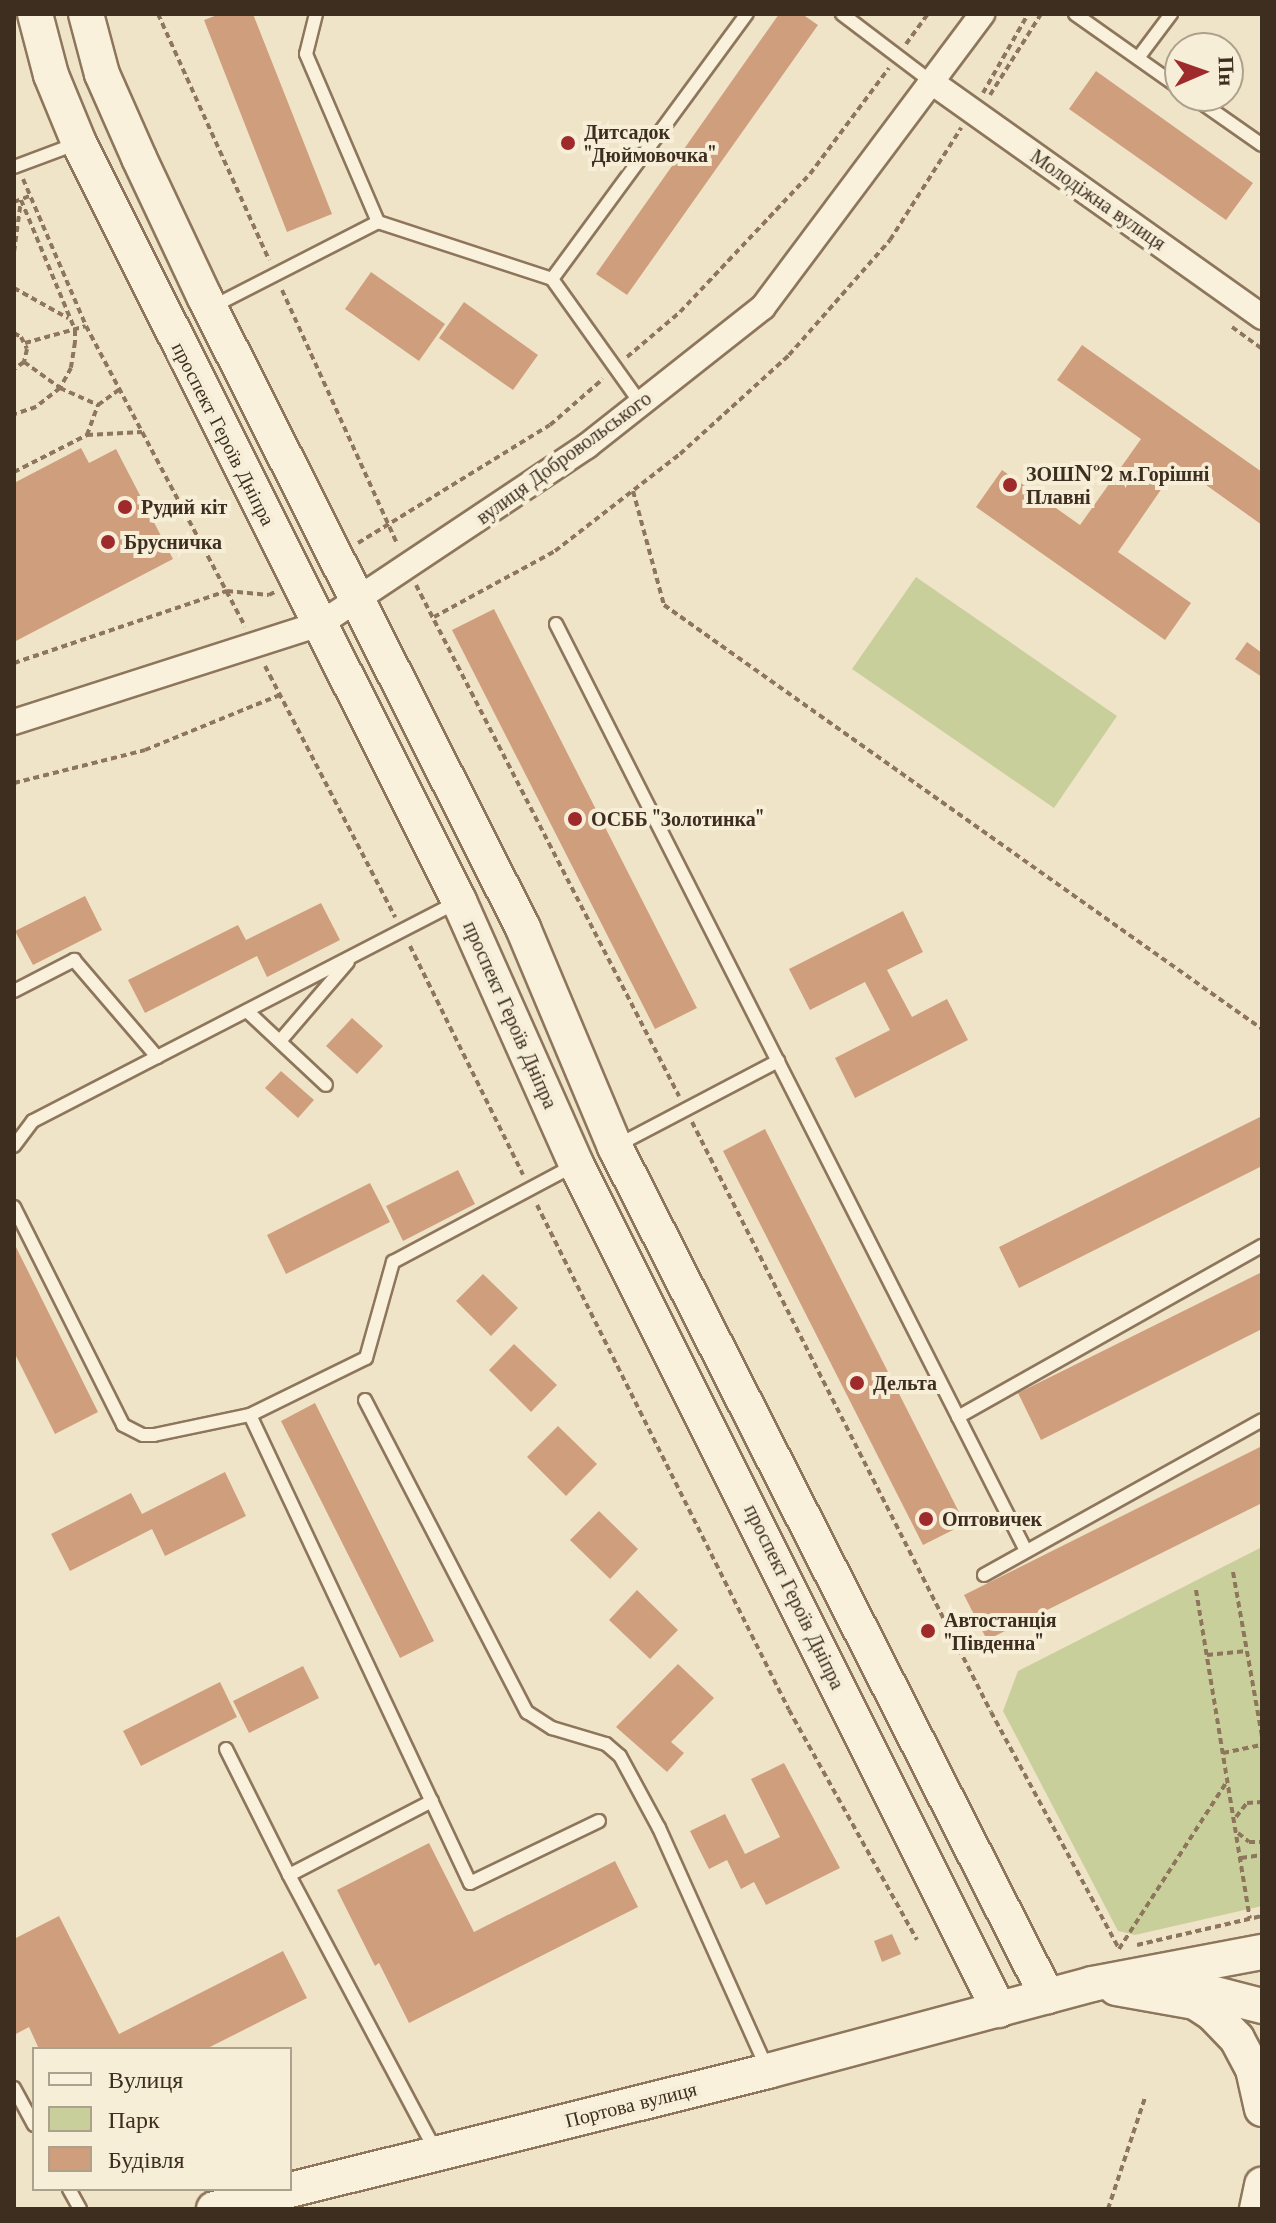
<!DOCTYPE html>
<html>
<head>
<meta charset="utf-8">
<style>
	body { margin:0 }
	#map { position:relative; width:1276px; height:2223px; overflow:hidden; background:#f0e4c8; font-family:"Libre Baskerville",serif }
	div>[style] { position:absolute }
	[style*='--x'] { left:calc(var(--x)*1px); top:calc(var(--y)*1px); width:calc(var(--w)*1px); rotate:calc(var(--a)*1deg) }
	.green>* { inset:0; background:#c9cf9b }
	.building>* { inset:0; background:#cf9f7d }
	.path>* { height:4px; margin-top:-2px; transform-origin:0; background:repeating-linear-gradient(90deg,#8d765c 0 6px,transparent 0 10px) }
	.roads { filter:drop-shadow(2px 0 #8d765c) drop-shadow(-2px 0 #8d765c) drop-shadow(0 2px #8d765c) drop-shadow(0 -2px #8d765c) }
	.lane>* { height:12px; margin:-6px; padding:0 6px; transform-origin:6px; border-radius:6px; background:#faf1dc }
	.street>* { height:24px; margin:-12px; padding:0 12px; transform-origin:12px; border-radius:12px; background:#faf1dc }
	.secondary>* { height:34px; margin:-17px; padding:0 17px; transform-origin:17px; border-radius:17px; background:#faf1dc }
	.dots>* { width:22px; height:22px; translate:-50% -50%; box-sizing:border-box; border:4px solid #f7eed8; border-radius:50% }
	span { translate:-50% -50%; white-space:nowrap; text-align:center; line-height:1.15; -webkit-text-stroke:8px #f7eed8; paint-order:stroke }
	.poi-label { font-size:20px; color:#3d2e20; font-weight:700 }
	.left { translate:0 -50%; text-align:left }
	.street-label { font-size:20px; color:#3d2e20 }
	.frame { position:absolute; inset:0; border:16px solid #3d2e20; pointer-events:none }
	.legend { position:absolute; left:32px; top:2047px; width:260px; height:144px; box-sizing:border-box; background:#f7eed8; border:2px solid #ada18e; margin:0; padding:10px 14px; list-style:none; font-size:24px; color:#3d2e20 }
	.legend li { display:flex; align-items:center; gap:16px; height:40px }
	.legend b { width:40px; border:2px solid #ada18e }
	.north { position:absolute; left:1164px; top:32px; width:80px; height:80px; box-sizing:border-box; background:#f7eed8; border:2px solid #ada18e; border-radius:50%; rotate:88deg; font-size:22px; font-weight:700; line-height:32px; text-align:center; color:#3d2e20 }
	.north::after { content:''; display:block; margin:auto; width:28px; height:36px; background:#9e2a2b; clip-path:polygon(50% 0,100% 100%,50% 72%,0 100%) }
</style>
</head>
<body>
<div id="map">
	<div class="green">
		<div style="clip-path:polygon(916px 577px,1117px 716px,1054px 808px,852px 669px)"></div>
		<div style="clip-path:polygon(1262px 1547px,1262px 1906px,1135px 1935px,1118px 1931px,1003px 1711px,1018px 1671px)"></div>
	</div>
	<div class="building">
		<div style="clip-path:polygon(220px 14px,253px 14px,332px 214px,287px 232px,204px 20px)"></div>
		<div style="clip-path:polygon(779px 14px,802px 14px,818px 25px,627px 295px,596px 274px)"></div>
		<div style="clip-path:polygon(1096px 71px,1253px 183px,1226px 220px,1069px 109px)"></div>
		<div style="clip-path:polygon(371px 272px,445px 324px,419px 361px,345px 309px)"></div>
		<div style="clip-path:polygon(464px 302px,538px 355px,513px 390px,439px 338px)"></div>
		<div style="clip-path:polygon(1082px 345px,1262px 472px,1262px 525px,1178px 465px,1118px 552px,1191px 603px,1165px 640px,976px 507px,1002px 470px,1080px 525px,1141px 439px,1057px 380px)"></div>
		<div style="clip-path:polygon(81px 448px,89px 463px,116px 449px,173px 559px,14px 642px,14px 483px)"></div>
		<div style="clip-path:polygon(494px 609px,697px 1008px,655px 1029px,452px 630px)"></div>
		<div style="clip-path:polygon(1247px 642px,1262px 653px,1262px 677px,1235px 659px)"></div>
		<div style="clip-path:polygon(85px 896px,102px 930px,33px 965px,15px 931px)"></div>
		<div style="clip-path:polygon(321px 903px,340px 940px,267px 977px,257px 956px,145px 1013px,128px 980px,238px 925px,246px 940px)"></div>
		<div style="clip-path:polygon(903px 911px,923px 952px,887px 970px,912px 1017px,947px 999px,968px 1040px,855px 1098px,835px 1058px,890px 1030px,865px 982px,810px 1010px,789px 969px)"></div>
		<div style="clip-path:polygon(352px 1018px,383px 1046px,357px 1074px,326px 1046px)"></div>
		<div style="clip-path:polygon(281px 1071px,314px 1100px,298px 1118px,265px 1088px)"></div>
		<div style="clip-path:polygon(1262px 1116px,1262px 1166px,1019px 1288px,999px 1247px)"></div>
		<div style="clip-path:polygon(765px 1129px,965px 1524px,923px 1545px,723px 1151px)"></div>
		<div style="clip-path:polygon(458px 1170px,475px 1204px,403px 1241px,386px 1206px)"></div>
		<div style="clip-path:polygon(370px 1183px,390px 1222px,286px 1274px,267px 1235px)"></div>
		<div style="clip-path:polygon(14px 1243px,98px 1412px,55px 1434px,14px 1352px)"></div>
		<div style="clip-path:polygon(1262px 1272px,1262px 1329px,1041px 1440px,1018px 1393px)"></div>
		<div style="clip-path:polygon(483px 1274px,518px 1308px,491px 1336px,456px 1301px)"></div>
		<div style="clip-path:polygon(514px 1344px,557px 1385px,531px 1412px,489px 1370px)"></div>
		<div style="clip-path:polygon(315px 1403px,434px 1641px,400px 1658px,281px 1421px)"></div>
		<div style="clip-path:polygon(558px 1426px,597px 1464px,566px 1496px,527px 1457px)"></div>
		<div style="clip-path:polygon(1262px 1446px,1262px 1503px,987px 1640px,964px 1595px)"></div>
		<div style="clip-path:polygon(225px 1472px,246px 1516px,165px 1556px,152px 1529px,70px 1571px,51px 1534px,131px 1493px,142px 1514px)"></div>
		<div style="clip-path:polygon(599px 1511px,638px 1549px,610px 1579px,570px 1540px)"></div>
		<div style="clip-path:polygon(637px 1590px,678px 1630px,650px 1659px,609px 1620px)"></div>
		<div style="clip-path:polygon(678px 1664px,714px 1698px,671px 1742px,684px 1753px,667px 1772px,616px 1727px)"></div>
		<div style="clip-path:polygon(303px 1666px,319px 1698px,249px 1733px,233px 1701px)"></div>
		<div style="clip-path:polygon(220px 1682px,237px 1717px,141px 1766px,123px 1731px)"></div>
		<div style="clip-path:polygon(784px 1763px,840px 1868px,766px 1905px,754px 1882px,741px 1889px,727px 1860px,709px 1869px,690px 1831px,725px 1814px,745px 1854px,780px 1837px,751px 1779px)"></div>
		<div style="clip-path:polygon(429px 1843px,474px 1932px,615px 1861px,638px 1907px,409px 2023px,379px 1963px,375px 1966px,337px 1890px)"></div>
		<div style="clip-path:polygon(59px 1916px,119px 2034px,283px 1951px,307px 1998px,206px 2049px,39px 2049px,29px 2027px,14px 2035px,14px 1939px)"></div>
		<div style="clip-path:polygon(892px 1934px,901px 1954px,882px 1962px,874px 1941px)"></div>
	</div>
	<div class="path">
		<div style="--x:158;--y:14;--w:270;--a:65.7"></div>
		<div style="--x:906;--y:44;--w:37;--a:-54"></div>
		<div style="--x:983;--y:93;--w:91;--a:-60.3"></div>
		<div style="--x:990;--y:95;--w:96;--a:-57.8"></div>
		<div style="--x:23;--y:179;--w:160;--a:66.8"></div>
		<div style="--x:86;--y:326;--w:340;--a:62.1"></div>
		<div style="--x:14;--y:202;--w:17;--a:-21"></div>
		<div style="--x:14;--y:252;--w:52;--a:-82.3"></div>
		<div style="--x:21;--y:200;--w:141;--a:67.4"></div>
		<div style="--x:75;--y:330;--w:12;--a:90"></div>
		<div style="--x:75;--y:342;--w:26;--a:99"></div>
		<div style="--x:71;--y:368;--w:23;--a:119"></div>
		<div style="--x:60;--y:388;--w:31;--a:142"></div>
		<div style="--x:36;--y:407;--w:23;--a:162"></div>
		<div style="--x:14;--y:288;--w:62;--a:29.1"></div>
		<div style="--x:282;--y:290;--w:279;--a:65.6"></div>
		<div style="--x:1232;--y:327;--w:37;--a:36"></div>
		<div style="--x:14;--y:333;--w:8;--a:30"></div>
		<div style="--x:21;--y:337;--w:13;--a:63"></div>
		<div style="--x:27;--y:349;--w:13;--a:103"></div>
		<div style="--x:24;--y:362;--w:12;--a:145"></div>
		<div style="--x:25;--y:343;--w:63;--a:-15.6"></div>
		<div style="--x:627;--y:357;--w:70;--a:-40.3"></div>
		<div style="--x:680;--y:312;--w:190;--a:-46.7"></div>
		<div style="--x:810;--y:174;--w:132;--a:-53.3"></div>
		<div style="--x:24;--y:362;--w:44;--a:35.8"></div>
		<div style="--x:60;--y:388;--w:42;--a:24.1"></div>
		<div style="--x:87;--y:435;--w:32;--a:-70"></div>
		<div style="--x:98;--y:405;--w:26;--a:-36"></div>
		<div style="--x:14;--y:472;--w:82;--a:-26.9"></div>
		<div style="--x:87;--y:435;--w:55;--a:-3.1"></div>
		<div style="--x:633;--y:491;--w:118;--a:74.8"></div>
		<div style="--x:664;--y:605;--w:733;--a:35.34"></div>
		<div style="--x:358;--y:543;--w:225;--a:-31.6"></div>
		<div style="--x:550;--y:425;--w:70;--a:-41"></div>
		<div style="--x:416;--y:585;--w:575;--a:62.77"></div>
		<div style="--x:434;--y:617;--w:138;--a:-28.6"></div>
		<div style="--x:555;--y:551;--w:158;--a:-37.8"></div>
		<div style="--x:680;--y:454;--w:147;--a:-42.2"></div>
		<div style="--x:789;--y:355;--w:153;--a:-48.7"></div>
		<div style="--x:890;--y:240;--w:133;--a:-57.6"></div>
		<div style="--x:14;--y:663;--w:225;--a:-18.7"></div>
		<div style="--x:227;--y:591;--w:42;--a:5.4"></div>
		<div style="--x:269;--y:595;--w:7;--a:-27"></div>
		<div style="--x:265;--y:666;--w:283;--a:62.6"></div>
		<div style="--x:14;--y:783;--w:135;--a:-14.1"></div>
		<div style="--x:145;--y:750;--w:146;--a:-22.2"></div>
		<div style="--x:410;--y:946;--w:255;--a:63.7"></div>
		<div style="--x:692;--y:1122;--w:661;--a:63.13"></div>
		<div style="--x:991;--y:1712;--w:269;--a:61.6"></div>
		<div style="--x:537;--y:1205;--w:564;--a:63.48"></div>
		<div style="--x:789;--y:1710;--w:263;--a:60.9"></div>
		<div style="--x:1233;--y:1572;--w:168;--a:80"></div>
		<div style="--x:1196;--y:1590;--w:333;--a:80.7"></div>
		<div style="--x:1207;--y:1655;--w:40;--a:-5.7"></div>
		<div style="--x:1223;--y:1753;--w:40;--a:-12"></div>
		<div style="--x:1236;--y:1817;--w:18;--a:-52"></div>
		<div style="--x:1247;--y:1803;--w:15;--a:-4"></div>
		<div style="--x:1238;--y:1833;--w:14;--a:39"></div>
		<div style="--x:1249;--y:1842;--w:13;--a:0"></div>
		<div style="--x:1241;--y:1858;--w:21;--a:-8"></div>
		<div style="--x:1137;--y:1945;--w:128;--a:-13.1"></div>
		<div style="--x:1119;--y:1949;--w:197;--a:-57.2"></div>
		<div style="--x:1108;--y:2209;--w:117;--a:-71.6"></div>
	</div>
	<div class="roads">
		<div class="lane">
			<div style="--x:316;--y:14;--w:41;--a:104"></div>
			<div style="--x:306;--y:54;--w:183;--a:66.8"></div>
			<div style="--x:378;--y:222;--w:183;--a:18.1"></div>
			<div style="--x:552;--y:279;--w:329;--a:-53.7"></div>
			<div style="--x:842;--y:14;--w:114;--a:37.2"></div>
			<div style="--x:1075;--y:14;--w:128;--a:35.2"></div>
			<div style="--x:1138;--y:58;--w:55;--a:-53.1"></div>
			<div style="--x:1192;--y:96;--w:85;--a:35"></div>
			<div style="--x:14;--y:167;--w:66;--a:-20.4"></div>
			<div style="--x:552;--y:279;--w:153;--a:54.5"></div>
			<div style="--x:210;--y:308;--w:189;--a:-27.1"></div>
			<div style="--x:556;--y:624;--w:1039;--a:63.11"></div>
			<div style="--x:14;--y:991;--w:68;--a:-27.3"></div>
			<div style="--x:74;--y:960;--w:128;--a:49.4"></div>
			<div style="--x:247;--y:1011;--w:108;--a:43.1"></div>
			<div style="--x:280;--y:1041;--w:104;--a:-49.3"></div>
			<div style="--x:618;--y:1145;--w:181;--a:-27.7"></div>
			<div style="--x:14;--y:1146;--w:31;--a:-53"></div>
			<div style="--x:33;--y:1121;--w:476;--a:-27.3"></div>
			<div style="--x:14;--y:1207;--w:244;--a:63.4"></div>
			<div style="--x:123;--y:1425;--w:22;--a:27"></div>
			<div style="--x:143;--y:1435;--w:11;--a:0"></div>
			<div style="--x:154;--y:1435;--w:98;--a:-11.8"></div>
			<div style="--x:250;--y:1415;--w:129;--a:-26.2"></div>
			<div style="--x:366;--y:1358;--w:100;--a:-74.3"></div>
			<div style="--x:393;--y:1262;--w:204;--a:-28.1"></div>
			<div style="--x:365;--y:1400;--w:352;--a:62.6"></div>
			<div style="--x:527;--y:1712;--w:30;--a:33"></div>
			<div style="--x:552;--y:1728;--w:56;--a:16.5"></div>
			<div style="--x:606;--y:1744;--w:18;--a:41"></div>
			<div style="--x:620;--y:1756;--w:82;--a:61.6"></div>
			<div style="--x:659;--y:1828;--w:263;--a:65.8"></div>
			<div style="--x:250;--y:1415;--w:517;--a:64.82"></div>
			<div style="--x:470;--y:1883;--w:143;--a:-25.7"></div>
			<div style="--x:958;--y:1417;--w:349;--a:-29.4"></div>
			<div style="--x:984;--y:1575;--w:318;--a:-29.1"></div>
			<div style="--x:226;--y:1749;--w:141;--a:63.4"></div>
			<div style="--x:432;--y:1801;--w:161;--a:152.6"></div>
			<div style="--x:289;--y:1875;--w:313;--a:62"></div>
			<div style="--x:14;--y:2088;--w:42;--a:61.6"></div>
			<div style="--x:69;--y:2189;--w:23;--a:61"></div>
		</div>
		<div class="street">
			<div style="--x:933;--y:83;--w:404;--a:35.4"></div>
			<div style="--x:14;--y:722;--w:321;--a:-17.8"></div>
			<div style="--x:320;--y:624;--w:321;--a:-33.7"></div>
			<div style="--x:587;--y:446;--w:224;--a:-38.3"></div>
			<div style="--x:763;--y:307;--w:366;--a:-53.2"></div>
		</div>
		<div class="secondary">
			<div style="--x:35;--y:14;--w:63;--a:75.3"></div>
			<div style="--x:51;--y:75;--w:74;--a:67.6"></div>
			<div style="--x:79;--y:143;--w:848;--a:63.37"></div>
			<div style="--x:459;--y:901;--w:288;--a:66"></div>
			<div style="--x:576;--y:1164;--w:946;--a:63.43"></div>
			<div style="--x:86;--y:14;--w:62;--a:75.1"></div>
			<div style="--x:102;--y:74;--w:92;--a:66.2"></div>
			<div style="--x:139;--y:158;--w:155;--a:64.8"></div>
			<div style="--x:205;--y:298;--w:706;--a:63.22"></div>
			<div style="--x:523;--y:928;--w:238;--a:67.2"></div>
			<div style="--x:615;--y:1147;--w:953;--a:63.03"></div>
			<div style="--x:1184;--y:1986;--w:81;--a:14.4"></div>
			<div style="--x:1116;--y:1988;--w:80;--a:10"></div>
			<div style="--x:1195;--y:2002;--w:20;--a:33"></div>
			<div style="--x:1212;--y:2013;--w:36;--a:46"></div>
			<div style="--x:1237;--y:2039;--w:34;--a:62"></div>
			<div style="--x:1253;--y:2069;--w:41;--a:77.3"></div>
			<div style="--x:214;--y:2209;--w:571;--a:-13.99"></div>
			<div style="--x:768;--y:2071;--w:335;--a:-15"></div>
			<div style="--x:1092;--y:1984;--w:173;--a:-10.7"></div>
			<div style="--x:1257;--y:2209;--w:25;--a:-78"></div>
		</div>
	</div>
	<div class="dots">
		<div style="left:568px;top:143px;background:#9e2a2b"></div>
		<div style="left:1010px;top:485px;background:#9e2a2b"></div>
		<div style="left:125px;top:507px;background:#9e2a2b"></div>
		<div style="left:108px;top:542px;background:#9e2a2b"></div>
		<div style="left:575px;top:819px;background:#9e2a2b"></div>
		<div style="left:857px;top:1383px;background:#9e2a2b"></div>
		<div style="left:926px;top:1519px;background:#9e2a2b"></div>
		<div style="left:928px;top:1631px;background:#9e2a2b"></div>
	</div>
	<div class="poi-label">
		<span class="left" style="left:584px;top:144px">Дитсадок<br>"Дюймовочка"</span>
		<span class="left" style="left:1026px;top:486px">ЗОШ№2 м.Горішні<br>Плавні</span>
		<span class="left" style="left:141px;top:507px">Рудий кіт</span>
		<span class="left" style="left:124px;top:542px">Брусничка</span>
		<span class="left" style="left:591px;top:819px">ОСББ "Золотинка"</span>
		<span class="left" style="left:873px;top:1383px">Дельта</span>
		<span class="left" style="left:942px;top:1519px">Оптовичек</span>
		<span class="left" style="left:944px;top:1632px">Автостанція<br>"Південна"</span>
	</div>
	<div class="street-label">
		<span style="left:1098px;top:200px;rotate:35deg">Молодіжна вулиця</span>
		<span style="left:223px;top:434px;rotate:63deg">проспект Героїв Дніпра</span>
		<span style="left:564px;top:458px;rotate:-36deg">вулиця Добровольського</span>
		<span style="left:510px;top:1015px;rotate:66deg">проспект Героїв Дніпра</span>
		<span style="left:794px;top:1597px;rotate:64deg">проспект Героїв Дніпра</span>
		<span style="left:631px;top:2105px;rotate:-14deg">Портова вулиця</span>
	</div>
	<div class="frame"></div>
	<ul class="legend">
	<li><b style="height:10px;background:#faf1dc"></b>Вулиця</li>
	<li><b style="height:22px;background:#c9cf9b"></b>Парк</li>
	<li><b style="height:22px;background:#cf9f7d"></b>Будівля</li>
	</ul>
	<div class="north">Пн</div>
</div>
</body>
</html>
